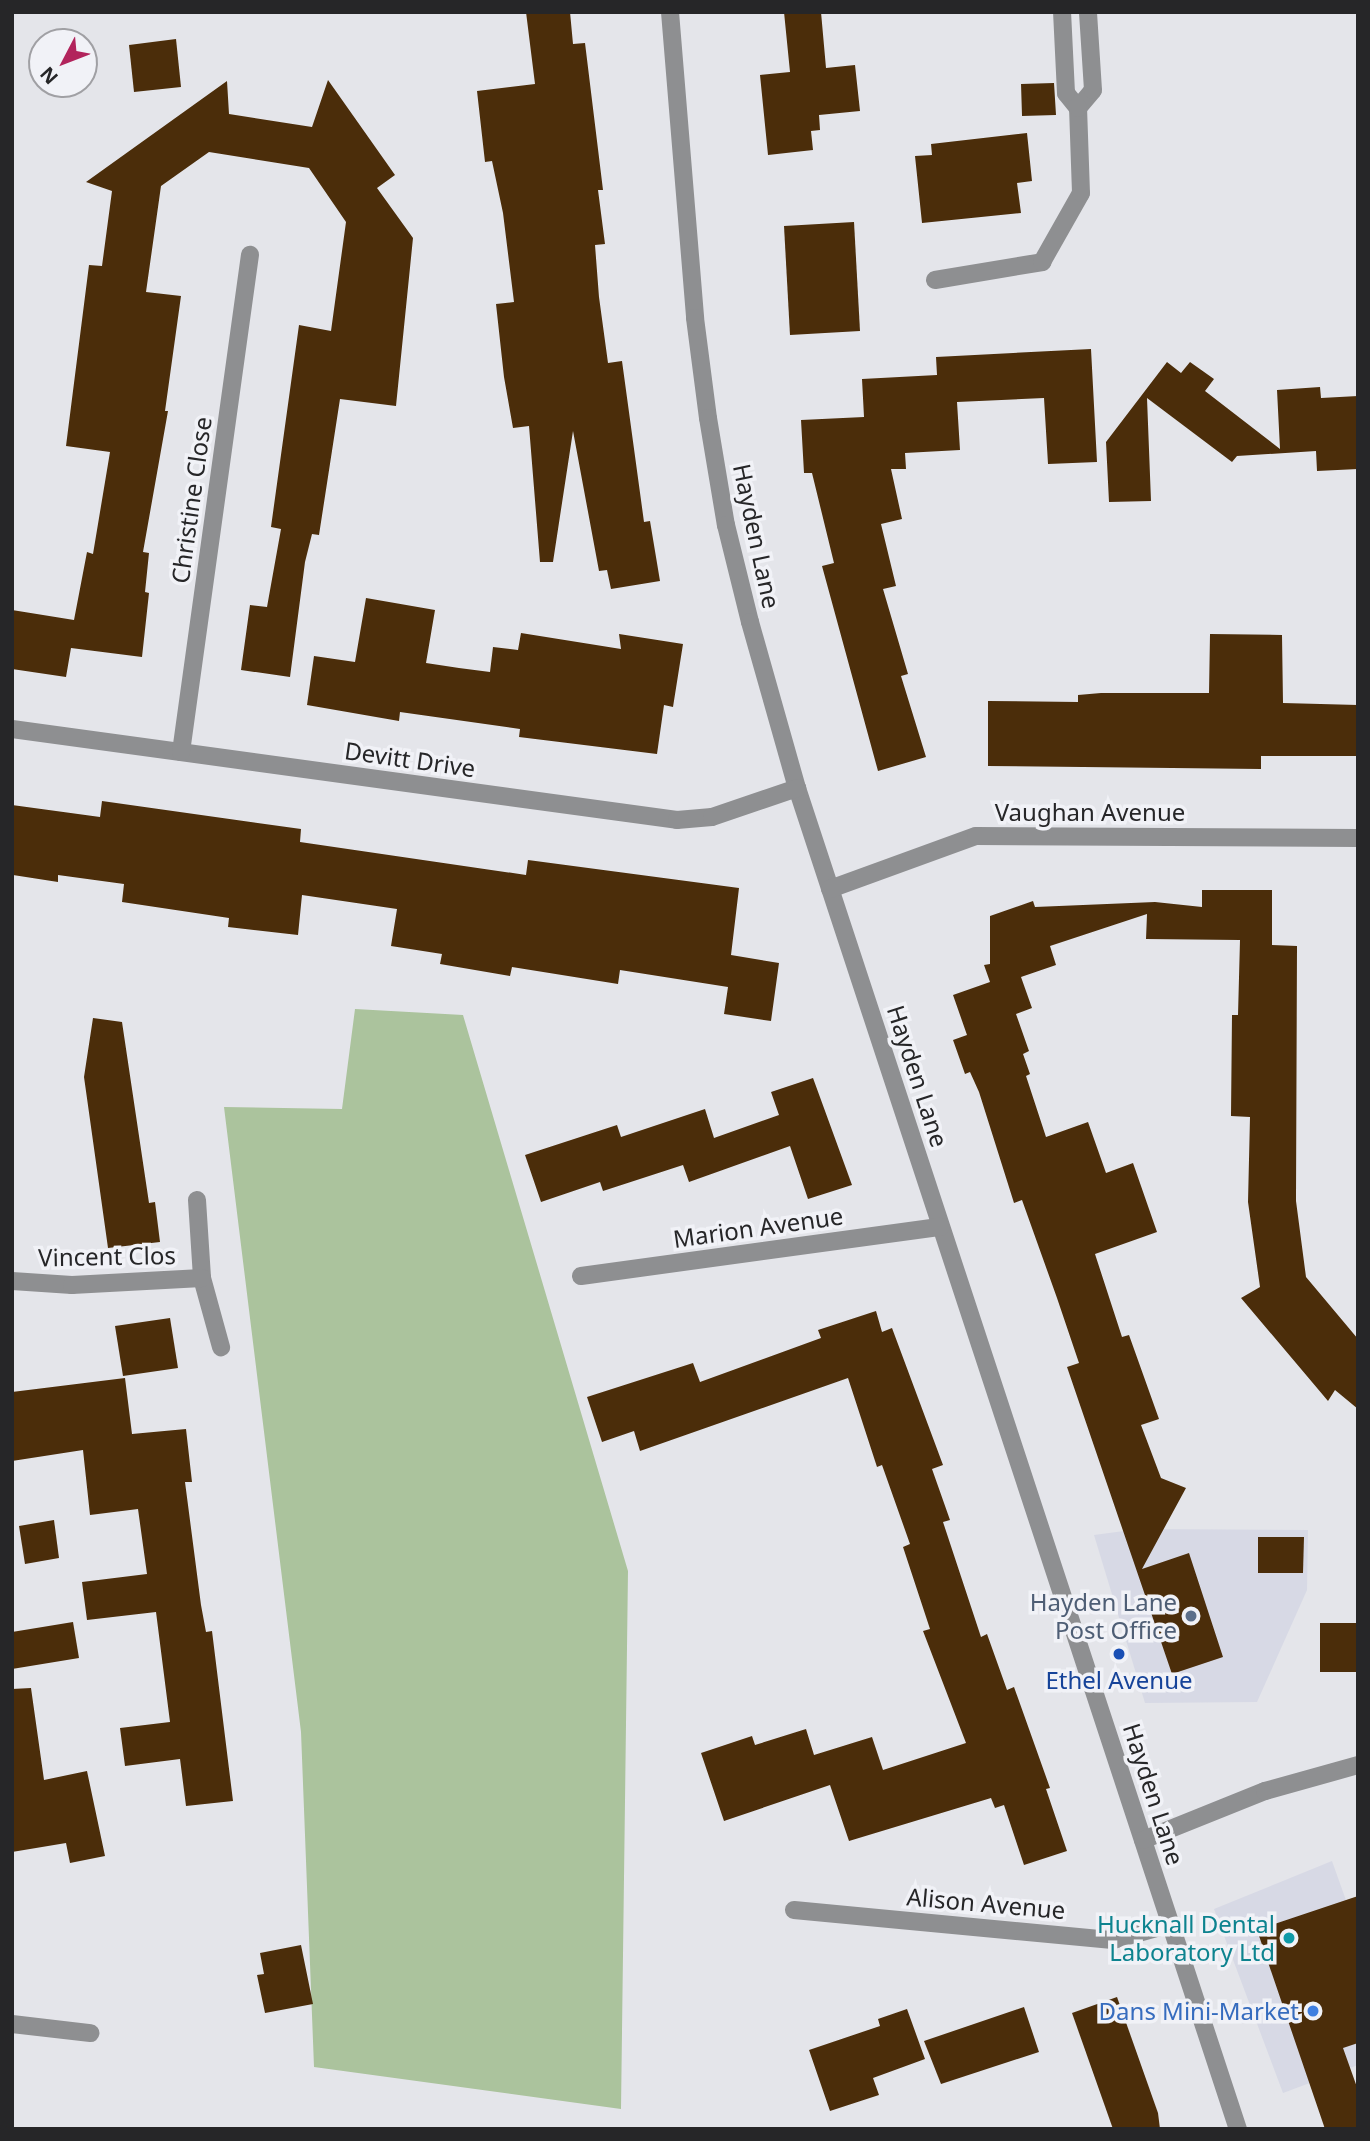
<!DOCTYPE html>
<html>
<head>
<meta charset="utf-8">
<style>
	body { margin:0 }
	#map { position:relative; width:1370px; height:2141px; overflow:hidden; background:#e4e5ea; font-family:"Noto Sans",sans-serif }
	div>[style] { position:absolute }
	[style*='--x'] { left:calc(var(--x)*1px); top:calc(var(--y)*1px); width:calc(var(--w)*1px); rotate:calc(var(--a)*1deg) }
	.built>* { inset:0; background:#d7d9e5 }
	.green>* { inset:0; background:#abc39d }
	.building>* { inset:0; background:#4b2d0a }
	.street>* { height:18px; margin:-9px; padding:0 9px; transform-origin:9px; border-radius:9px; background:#8e8f91 }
	.dots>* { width:19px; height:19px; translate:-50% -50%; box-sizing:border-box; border:4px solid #f1f2f7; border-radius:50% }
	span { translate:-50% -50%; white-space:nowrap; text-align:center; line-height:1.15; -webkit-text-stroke:7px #f1f2f7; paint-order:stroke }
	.street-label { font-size:24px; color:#262628 }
	.service-label { font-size:24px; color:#4e5e75 }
	.right { translate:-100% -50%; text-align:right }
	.transit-label { font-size:24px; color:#164399 }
	.culture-label { font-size:24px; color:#0d838f }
	.shop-label { font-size:24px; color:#366cbe }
	.frame { position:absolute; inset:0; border:14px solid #262628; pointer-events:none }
	.north { position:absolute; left:28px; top:28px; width:70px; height:70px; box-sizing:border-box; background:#f1f2f7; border:2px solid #a0a0a4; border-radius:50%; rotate:228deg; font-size:19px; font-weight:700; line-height:28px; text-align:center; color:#262628 }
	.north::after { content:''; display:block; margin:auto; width:24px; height:32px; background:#b2245c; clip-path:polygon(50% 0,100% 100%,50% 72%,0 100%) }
</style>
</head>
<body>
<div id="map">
	<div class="built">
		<div style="clip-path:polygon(1139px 1529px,1308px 1530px,1307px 1590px,1257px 1702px,1145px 1703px,1094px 1535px)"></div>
		<div style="clip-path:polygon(1332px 1861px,1358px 1934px,1358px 2065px,1283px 2093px,1214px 1909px)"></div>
	</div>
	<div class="green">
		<div style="clip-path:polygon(355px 1009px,463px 1015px,628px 1571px,621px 2109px,314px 2067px,301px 1732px,224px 1107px,342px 1109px)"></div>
	</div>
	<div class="building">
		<div style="clip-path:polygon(526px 12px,570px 12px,573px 44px,585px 43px,603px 190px,598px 190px,605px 244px,595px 245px,599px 297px,608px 363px,622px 361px,644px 522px,650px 521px,660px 581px,611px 589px,607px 570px,599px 571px,573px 431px,553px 562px,540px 562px,529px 426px,513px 428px,504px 377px,496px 304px,514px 302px,503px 213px,492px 161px,485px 162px,477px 91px,535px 84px)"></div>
		<div style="clip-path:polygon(784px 12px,821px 12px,826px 68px,855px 65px,860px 111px,819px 115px,820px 130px,811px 131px,813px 150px,768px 155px,760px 75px,790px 72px)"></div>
		<div style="clip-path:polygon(176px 39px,181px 87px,134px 92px,129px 45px)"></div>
		<div style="clip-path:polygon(328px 80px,395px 175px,377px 188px,413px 238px,396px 406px,340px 399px,319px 535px,312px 534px,305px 562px,290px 677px,241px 670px,250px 605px,267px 607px,281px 529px,271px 527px,299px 325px,331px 331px,346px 222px,309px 168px,209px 152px,161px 186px,146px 292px,181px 296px,165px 411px,168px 411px,143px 552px,149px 553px,145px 592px,149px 593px,142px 657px,71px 648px,66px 677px,12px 669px,12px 610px,74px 620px,87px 552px,93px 554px,110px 452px,66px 446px,89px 265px,102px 266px,112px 191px,86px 182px,227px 81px,229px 114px,312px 127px)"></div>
		<div style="clip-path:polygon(1054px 83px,1056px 115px,1022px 116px,1021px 84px)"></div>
		<div style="clip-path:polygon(1027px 133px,1032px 181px,1017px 183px,1021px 213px,922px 223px,915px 156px,932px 155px,931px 144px)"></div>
		<div style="clip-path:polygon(854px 222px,860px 331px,790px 335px,784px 226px)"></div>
		<div style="clip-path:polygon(1091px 349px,1097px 462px,1048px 464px,1044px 398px,957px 402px,960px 450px,905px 453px,906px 469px,891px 469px,902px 519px,881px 524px,896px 586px,883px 589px,908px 674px,901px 676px,926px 757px,878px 771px,822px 566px,834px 563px,812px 473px,804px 473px,801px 420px,864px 417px,862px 379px,937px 375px,936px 357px)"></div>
		<div style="clip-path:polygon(1167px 362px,1181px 373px,1190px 362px,1214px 379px,1205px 391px,1280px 449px,1277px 390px,1320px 387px,1321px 398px,1358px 396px,1358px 469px,1317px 471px,1316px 451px,1237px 456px,1232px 462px,1147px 398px,1151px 501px,1109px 502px,1106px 442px)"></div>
		<div style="clip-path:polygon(366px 598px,435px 610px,426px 663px,459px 668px,490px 672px,493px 647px,518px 650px,521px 633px,621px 649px,619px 634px,683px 644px,673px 707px,664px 705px,657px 754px,519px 737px,520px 729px,400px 712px,399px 721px,307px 705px,314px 656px,355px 662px)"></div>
		<div style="clip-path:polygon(1210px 634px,1282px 635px,1283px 703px,1358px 705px,1358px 756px,1261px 756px,1261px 769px,988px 766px,988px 701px,1078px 702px,1078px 695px,1101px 693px,1209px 693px)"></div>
		<div style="clip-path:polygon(102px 801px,301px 829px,300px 842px,526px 875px,528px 860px,739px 888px,731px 955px,779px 963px,771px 1021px,724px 1014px,728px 987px,620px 970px,618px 984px,512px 967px,510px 976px,440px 964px,442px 954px,391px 946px,397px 909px,302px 895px,298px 935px,228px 927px,229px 918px,122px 902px,124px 884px,58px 875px,58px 882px,13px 875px,12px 805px,100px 817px)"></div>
		<div style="clip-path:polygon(1202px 890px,1272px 890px,1272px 945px,1297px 946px,1296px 1201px,1306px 1277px,1358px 1339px,1358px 1409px,1335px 1390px,1328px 1401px,1241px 1298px,1260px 1287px,1248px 1202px,1250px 1117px,1231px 1116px,1232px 1015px,1238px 1015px,1240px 940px,1146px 939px,1147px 914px,1050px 946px,1056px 965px,1021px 977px,1032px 1008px,1016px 1014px,1029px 1051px,1023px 1054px,1030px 1074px,1026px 1076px,1046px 1137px,1088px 1122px,1106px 1173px,1133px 1163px,1157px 1232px,1095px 1254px,1122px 1337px,1129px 1335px,1159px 1419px,1141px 1425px,1161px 1478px,1186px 1488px,1142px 1569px,1189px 1553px,1223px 1657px,1172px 1674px,1067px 1367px,1079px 1363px,1057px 1298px,1022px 1200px,1014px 1203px,979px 1092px,970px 1072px,965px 1074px,953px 1040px,967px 1035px,953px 995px,990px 982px,984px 965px,990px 964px,990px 916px,1033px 901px,1035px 907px,1155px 902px,1202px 907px)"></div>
		<div style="clip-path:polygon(93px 1018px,122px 1022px,149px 1203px,155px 1202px,160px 1242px,108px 1248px,84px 1077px)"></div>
		<div style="clip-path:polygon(813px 1078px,852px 1185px,808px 1199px,790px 1146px,689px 1182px,683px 1165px,603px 1191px,600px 1182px,541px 1202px,525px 1155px,617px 1125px,621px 1137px,705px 1109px,714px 1138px,779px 1115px,771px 1092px)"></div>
		<div style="clip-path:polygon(876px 1311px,882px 1332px,892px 1328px,943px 1465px,932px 1469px,950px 1520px,943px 1522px,981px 1637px,987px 1634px,1007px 1690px,1014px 1687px,1050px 1788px,1046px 1789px,1067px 1851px,1024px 1865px,1004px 1805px,995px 1808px,991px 1798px,849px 1841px,830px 1785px,724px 1821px,701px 1753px,752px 1736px,755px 1745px,806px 1729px,814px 1755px,872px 1737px,883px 1770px,966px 1743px,923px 1631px,930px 1629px,903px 1547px,910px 1544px,882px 1465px,877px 1467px,848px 1378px,640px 1451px,634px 1431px,602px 1442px,587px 1397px,693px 1363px,700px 1382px,821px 1338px,818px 1330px)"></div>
		<div style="clip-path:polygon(170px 1318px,178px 1368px,123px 1376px,115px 1326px)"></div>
		<div style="clip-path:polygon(125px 1378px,132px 1434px,186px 1429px,192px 1482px,185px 1482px,201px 1605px,206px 1632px,212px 1631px,233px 1801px,186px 1806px,180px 1759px,125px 1766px,120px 1728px,170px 1722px,156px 1612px,87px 1620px,82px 1582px,147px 1574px,138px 1509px,90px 1515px,83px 1450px,12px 1461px,12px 1392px)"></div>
		<div style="clip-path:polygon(54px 1520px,59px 1558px,25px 1564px,19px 1526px)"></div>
		<div style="clip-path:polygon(1258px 1537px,1304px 1537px,1303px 1573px,1258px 1573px)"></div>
		<div style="clip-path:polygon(73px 1622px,79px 1658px,12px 1669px,12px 1632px)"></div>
		<div style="clip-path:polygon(1320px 1623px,1358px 1623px,1358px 1672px,1320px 1672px)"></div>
		<div style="clip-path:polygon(31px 1688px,44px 1780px,87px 1771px,105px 1856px,70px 1863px,66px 1843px,12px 1852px,12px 1689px)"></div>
		<div style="clip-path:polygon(1358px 1896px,1358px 2043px,1343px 2048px,1358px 2090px,1358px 2129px,1325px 2129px,1257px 1930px)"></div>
		<div style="clip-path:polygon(301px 1945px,313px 2004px,265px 2013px,257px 1975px,264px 1974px,260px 1953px)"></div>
		<div style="clip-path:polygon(1117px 1997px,1158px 2113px,1160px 2129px,1113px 2129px,1072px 2013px)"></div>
		<div style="clip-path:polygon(1024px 2007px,1039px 2052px,941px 2084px,924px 2041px)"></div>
		<div style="clip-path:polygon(907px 2009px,925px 2059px,873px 2078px,879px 2095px,830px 2111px,809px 2050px,880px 2026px,878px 2019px)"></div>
	</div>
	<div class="street">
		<div style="--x:670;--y:12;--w:307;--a:85.3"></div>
		<div style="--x:695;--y:318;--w:101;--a:82.6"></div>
		<div style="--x:708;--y:418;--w:109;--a:80.5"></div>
		<div style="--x:726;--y:525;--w:100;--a:76.1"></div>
		<div style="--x:750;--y:622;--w:173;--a:74.2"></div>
		<div style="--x:797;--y:788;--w:1412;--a:71.8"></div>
		<div style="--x:1078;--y:108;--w:23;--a:-50"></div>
		<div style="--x:1093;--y:90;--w:78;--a:-93.7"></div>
		<div style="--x:935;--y:280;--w:109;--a:-9.5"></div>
		<div style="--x:1042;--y:262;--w:79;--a:-60.5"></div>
		<div style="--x:1081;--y:193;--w:85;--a:-92"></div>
		<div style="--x:1078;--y:108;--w:19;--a:-129"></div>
		<div style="--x:1066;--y:93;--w:81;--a:-92.8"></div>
		<div style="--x:12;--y:729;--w:671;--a:7.79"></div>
		<div style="--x:677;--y:820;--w:35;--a:-5"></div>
		<div style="--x:712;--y:817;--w:90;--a:-18.8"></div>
		<div style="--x:181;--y:752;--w:502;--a:-82.1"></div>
		<div style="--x:830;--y:889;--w:155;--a:-20"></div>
		<div style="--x:976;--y:836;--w:382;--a:0.3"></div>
		<div style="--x:197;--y:1200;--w:78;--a:86.3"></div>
		<div style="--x:202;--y:1278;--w:72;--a:74.6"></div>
		<div style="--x:581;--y:1276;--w:363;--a:-7.8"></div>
		<div style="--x:12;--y:1281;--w:60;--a:3.8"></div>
		<div style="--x:72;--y:1285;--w:130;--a:-3.1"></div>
		<div style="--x:1143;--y:1840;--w:131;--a:-21.9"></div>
		<div style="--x:1265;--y:1791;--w:97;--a:-15.6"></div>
		<div style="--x:794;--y:1910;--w:320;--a:5.4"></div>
		<div style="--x:1113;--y:1940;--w:60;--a:-15.4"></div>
		<div style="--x:12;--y:2024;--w:79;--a:6.6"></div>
	</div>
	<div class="dots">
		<div style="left:1191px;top:1616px;background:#5c6f8a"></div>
		<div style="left:1119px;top:1654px;background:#1a4fb4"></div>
		<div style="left:1289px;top:1938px;background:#0f9aa8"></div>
		<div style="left:1313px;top:2011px;background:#3f7fe0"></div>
	</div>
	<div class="street-label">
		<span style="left:191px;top:500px;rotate:-82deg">Christine Close</span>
		<span style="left:757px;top:536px;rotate:78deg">Hayden Lane</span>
		<span style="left:410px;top:759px;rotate:8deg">Devitt Drive</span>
		<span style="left:1090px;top:812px">Vaughan Avenue</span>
		<span style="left:918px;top:1076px;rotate:72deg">Hayden Lane</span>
		<span style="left:758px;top:1227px;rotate:-8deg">Marion Avenue</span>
		<span style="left:107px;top:1256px;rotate:-1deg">Vincent Clos</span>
		<span style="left:1154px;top:1794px;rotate:72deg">Hayden Lane</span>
		<span style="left:986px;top:1903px;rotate:5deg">Alison Avenue</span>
	</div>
	<div class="service-label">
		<span class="right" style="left:1177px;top:1616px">Hayden Lane<br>Post Office</span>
	</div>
	<div class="transit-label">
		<span style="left:1119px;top:1680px">Ethel Avenue</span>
	</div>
	<div class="culture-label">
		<span class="right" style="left:1275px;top:1938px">Hucknall Dental<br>Laboratory Ltd</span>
	</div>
	<div class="shop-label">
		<span class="right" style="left:1299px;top:2011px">Dans Mini-Market</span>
	</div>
	<div class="frame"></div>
	<div class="north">N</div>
</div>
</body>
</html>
